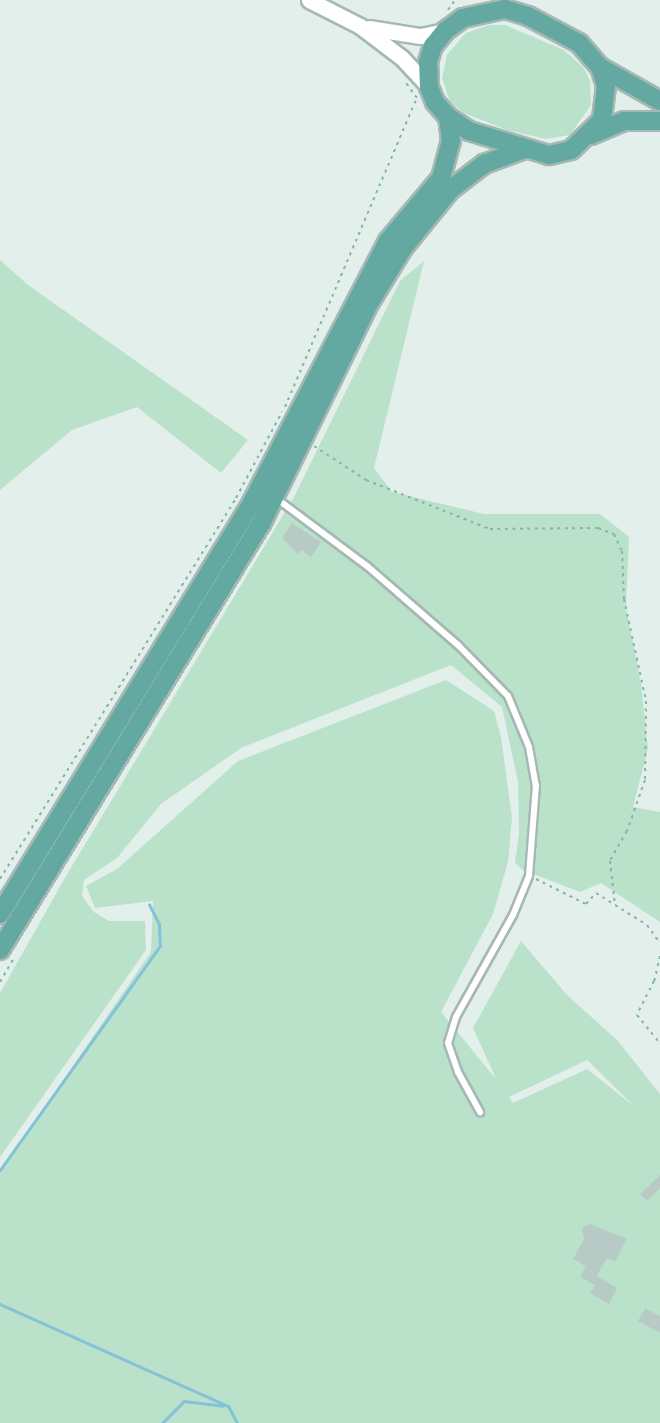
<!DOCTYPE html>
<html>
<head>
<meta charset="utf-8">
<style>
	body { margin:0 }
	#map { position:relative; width:660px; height:1423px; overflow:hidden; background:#e3efeb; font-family:Jost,sans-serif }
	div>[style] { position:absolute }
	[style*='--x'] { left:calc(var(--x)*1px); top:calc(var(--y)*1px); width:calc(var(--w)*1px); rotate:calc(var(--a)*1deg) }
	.green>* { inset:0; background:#bae2ca }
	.stream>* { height:3px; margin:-1.5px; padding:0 1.5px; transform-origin:1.5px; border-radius:1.5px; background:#85c1d9 }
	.building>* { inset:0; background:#b8cac5 }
	.path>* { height:2px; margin-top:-1px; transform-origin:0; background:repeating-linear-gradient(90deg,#80b6ac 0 3px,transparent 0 7.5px) }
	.roads { filter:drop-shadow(2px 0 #a5b8b4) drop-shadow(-2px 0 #a5b8b4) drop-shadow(0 2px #a5b8b4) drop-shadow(0 -2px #a5b8b4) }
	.service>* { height:6px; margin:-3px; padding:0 3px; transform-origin:3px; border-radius:3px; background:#fff }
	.tertiary>* { height:15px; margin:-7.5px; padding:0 7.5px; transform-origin:7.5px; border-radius:7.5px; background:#fff }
	.primary>* { height:18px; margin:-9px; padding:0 9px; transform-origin:9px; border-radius:9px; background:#63a9a1 }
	span { translate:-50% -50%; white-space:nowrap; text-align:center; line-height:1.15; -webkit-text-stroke:4.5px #f4faf8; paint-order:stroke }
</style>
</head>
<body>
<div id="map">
	<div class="green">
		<div style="clip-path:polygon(489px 25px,505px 25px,564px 50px,584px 68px,590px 81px,591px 105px,570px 135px,546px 139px,507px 130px,464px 113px,450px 102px,442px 78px,447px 55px,466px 33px)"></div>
		<div style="clip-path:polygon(0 260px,28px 285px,248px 440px,221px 473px,137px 407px,72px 430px,0 490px)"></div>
		<div style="clip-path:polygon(424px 261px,374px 468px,392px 492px,484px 514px,600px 514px,629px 537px,626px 608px,641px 683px,648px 749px,633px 807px,660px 812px,660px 922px,601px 883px,580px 892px,523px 870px,515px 863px,519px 833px,518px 782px,502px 707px,451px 665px,241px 748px,161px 804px,117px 858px,84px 880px,82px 896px,94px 912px,109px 921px,145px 921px,146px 950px,0 1157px,0 993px,66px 876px,294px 497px,400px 281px)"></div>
		<div style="clip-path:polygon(evenodd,446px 680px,494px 711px,501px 737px,512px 818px,508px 862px,493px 914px,441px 1012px,496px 1079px,473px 1028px,521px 941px,567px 995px,618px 1041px,660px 1094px,660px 1423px,0 1423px,0 1172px,151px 952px,153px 901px,95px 908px,86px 886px,117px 869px,238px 761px,446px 680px,587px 1060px,634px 1106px,587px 1069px,513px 1103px,509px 1097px,587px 1060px)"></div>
	</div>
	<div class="stream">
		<div style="--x:0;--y:1170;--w:275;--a:-54.5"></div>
		<div style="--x:160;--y:946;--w:22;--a:-93"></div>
		<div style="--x:159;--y:924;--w:22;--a:-117"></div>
		<div style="--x:0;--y:1304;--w:250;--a:24.1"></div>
		<div style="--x:228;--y:1406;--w:19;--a:62"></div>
		<div style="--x:162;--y:1423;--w:31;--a:-45"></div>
		<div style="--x:184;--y:1401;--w:39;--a:7"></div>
	</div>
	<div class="building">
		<div style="clip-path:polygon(292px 523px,321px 542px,311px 557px,301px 550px,298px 554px,282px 538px)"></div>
		<div style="clip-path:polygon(660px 1175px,660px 1188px,647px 1201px,640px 1194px)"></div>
		<div style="clip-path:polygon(590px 1224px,627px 1239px,615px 1262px,607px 1258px,597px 1276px,617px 1288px,609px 1304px,590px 1293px,595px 1285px,580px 1277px,586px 1266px,573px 1259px,584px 1239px,582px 1228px)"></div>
		<div style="clip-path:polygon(645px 1308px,660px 1316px,660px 1333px,638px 1321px)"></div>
	</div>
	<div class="path">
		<div style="--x:448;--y:10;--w:12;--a:-55"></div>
		<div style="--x:285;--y:407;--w:336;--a:-66.9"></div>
		<div style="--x:417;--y:98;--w:19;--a:-126"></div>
		<div style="--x:314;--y:446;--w:62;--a:33.2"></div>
		<div style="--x:366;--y:480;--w:133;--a:21.6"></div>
		<div style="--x:490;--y:529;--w:108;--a:-0.5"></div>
		<div style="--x:598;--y:528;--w:17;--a:21"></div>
		<div style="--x:614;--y:534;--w:19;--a:65"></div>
		<div style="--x:622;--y:551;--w:48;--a:87.6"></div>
		<div style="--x:624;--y:599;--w:104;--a:77.8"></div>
		<div style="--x:646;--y:701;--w:79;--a:90.7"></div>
		<div style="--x:645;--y:780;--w:54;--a:109.4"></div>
		<div style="--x:627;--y:831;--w:34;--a:120"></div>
		<div style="--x:610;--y:861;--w:44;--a:83.5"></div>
		<div style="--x:0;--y:879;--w:448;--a:-58.2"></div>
		<div style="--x:236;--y:498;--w:98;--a:-61.9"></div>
		<div style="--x:536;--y:879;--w:56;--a:26.6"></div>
		<div style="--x:586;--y:904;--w:15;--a:-48"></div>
		<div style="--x:596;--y:893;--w:60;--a:32.1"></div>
		<div style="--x:647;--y:925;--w:22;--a:54"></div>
		<div style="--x:660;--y:956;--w:26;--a:103"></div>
		<div style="--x:654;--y:981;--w:38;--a:117"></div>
		<div style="--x:637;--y:1015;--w:36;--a:51"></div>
		<div style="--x:0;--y:982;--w:30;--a:-60"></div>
	</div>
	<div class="roads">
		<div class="service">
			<div style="--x:277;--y:499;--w:112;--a:36.7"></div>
			<div style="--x:367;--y:566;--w:121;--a:41"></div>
			<div style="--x:458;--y:645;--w:71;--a:45.6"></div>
			<div style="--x:508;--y:696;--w:55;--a:67.6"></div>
			<div style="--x:529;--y:747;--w:39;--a:80"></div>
			<div style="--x:536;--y:785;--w:91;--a:94.4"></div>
			<div style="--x:529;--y:876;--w:42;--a:112.3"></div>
			<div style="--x:513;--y:915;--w:117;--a:119.2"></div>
			<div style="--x:456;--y:1017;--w:27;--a:107"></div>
			<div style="--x:448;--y:1043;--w:31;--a:71"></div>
			<div style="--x:458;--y:1072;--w:46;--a:61.2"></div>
		</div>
		<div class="tertiary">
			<div style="--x:309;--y:0;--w:57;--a:27"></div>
			<div style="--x:360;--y:26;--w:53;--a:37.3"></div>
			<div style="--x:402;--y:58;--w:40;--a:47"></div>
			<div style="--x:369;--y:28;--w:52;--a:8.9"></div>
			<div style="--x:420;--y:36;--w:25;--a:-11"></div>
		</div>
		<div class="primary">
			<div style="--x:505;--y:9;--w:24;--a:17"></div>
			<div style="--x:528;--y:16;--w:58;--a:27.9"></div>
			<div style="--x:579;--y:43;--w:32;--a:49"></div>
			<div style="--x:600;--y:67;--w:20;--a:72"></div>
			<div style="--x:606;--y:86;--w:34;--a:97"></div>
			<div style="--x:602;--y:120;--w:43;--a:135.9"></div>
			<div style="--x:571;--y:150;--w:23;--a:167"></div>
			<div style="--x:549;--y:155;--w:84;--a:-163.3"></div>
			<div style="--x:469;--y:131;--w:25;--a:-146"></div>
			<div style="--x:448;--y:117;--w:20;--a:-131"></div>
			<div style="--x:435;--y:102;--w:16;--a:-112"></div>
			<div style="--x:429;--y:87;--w:25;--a:-92"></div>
			<div style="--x:428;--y:62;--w:17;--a:-73"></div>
			<div style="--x:433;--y:46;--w:19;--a:-51"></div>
			<div style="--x:445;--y:31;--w:22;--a:-36"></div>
			<div style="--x:463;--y:18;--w:43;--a:-12.1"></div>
			<div style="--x:600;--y:67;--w:69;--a:29.5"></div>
			<div style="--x:591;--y:135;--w:36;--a:-23"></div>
			<div style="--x:624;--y:121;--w:36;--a:0"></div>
			<div style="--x:0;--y:914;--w:474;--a:-58.5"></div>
			<div style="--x:248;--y:510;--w:303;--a:-62.5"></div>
			<div style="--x:388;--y:241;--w:82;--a:-49.9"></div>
			<div style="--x:441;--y:178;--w:38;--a:-75"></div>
			<div style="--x:451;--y:141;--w:24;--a:-97"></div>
			<div style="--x:0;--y:950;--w:502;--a:-58.53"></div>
			<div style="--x:262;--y:522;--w:245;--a:-63.9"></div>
			<div style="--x:370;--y:302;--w:63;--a:-58.6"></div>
			<div style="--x:403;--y:248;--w:75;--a:-51"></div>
			<div style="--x:450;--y:190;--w:43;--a:-37.4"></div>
			<div style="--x:484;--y:164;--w:44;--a:-20.1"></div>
		</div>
	</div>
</div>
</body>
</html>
